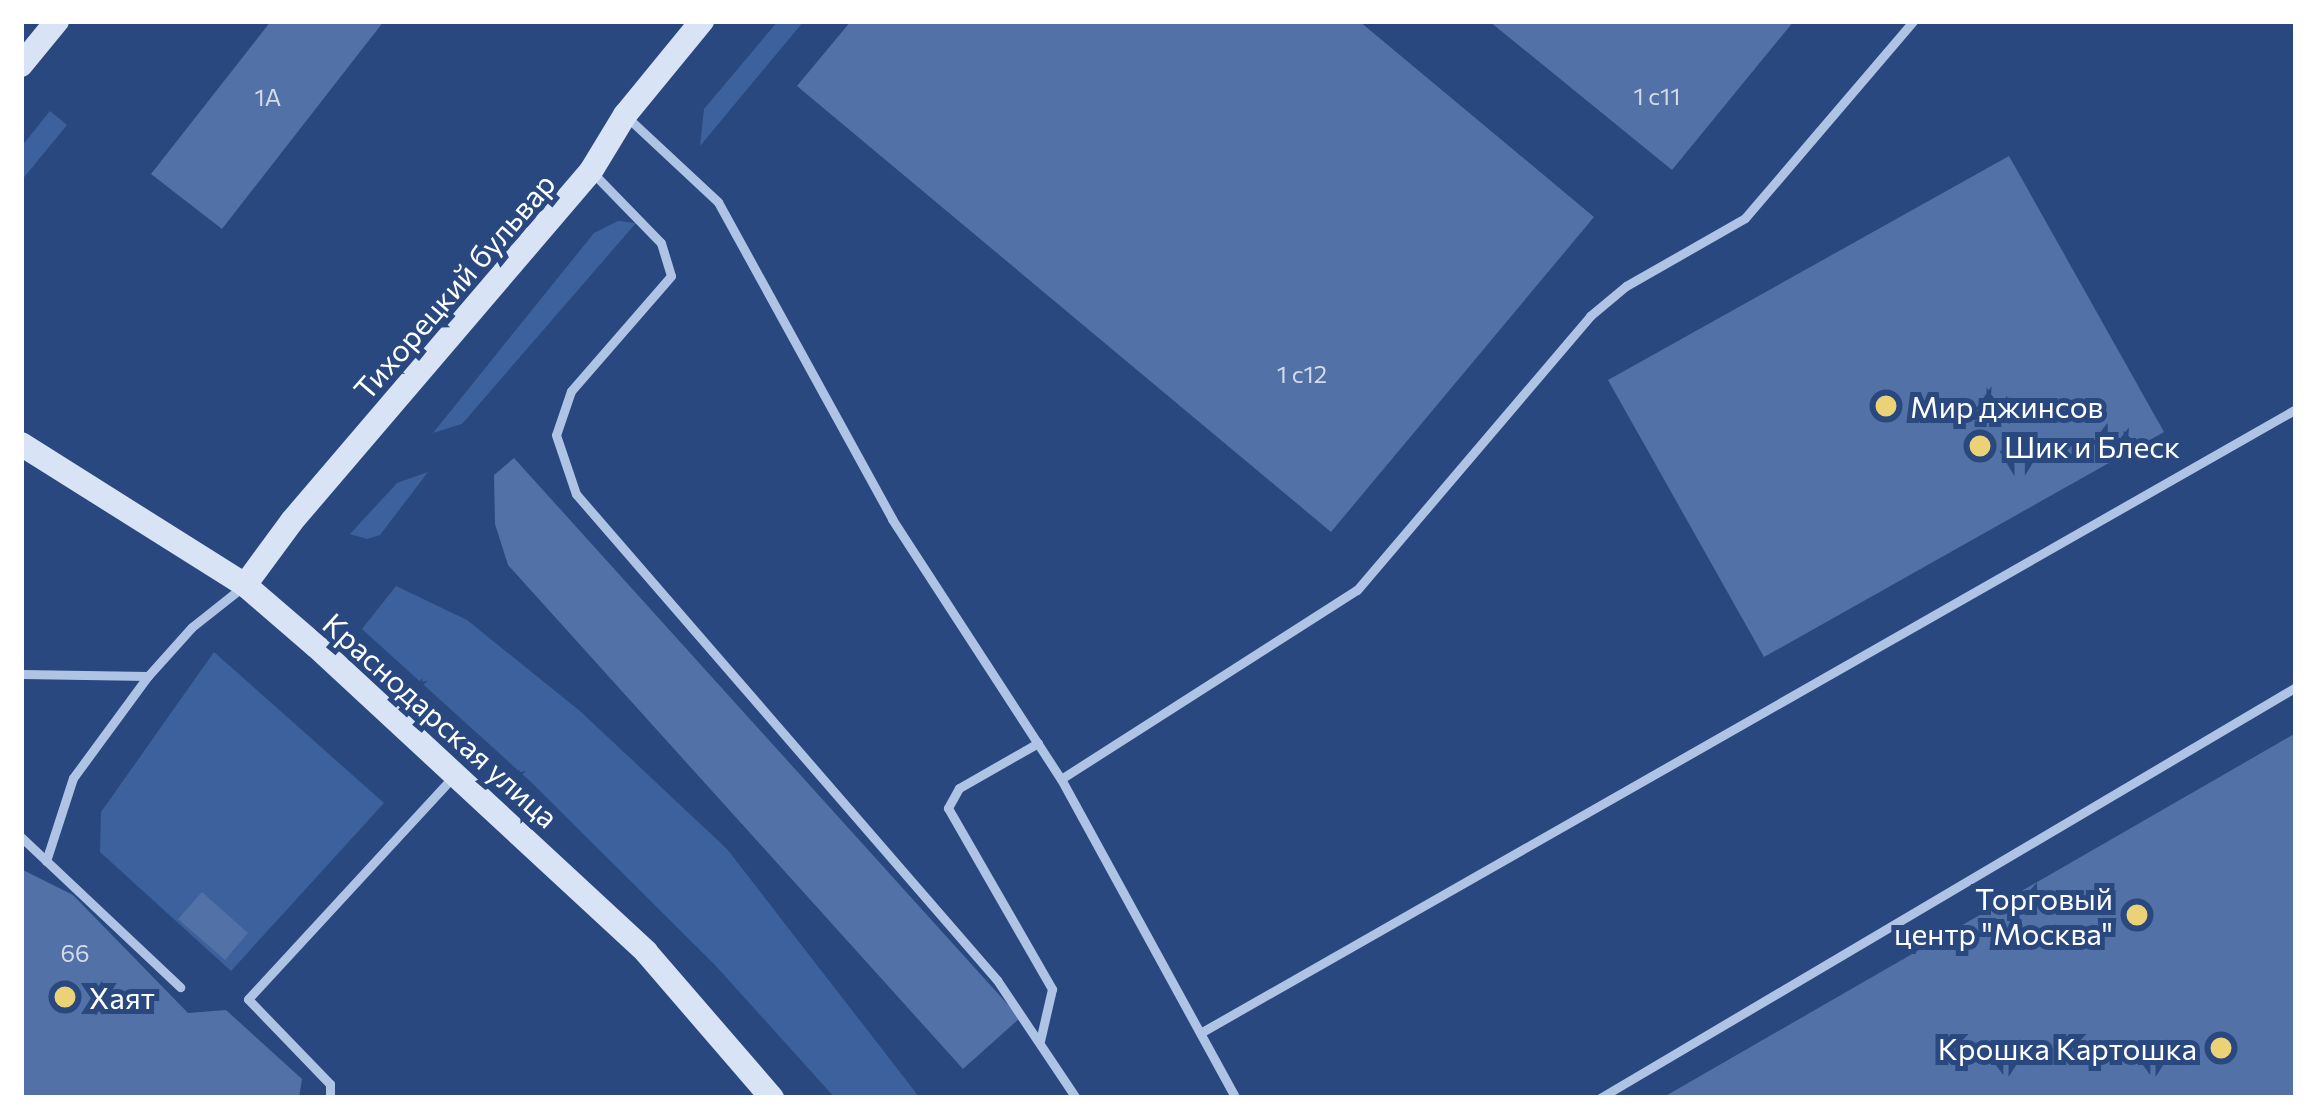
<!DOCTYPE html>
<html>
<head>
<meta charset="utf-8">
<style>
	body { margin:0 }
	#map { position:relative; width:2317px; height:1119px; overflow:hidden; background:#28487f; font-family:Commissioner,sans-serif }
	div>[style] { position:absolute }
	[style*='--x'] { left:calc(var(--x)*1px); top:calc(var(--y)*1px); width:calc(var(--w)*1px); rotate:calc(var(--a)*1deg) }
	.green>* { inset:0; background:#3d619c }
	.building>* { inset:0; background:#5171a7 }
	.lane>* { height:9px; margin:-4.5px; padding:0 4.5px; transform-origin:4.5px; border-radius:4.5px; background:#afc4e5 }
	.secondary>* { height:24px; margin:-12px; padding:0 12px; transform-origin:12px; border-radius:12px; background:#d8e3f5 }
	.dots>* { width:33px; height:33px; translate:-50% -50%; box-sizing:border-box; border:6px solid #28487f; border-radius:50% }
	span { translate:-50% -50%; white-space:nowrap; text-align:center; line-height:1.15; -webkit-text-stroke:10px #28487f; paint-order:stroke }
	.number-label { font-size:24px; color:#d4dce9 }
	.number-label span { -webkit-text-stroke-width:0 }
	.street-label { font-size:30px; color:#fff }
	.poi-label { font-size:30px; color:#fff }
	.left { translate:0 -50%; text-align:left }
	.right { translate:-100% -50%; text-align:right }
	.frame { position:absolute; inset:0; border:24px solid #fff; pointer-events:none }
</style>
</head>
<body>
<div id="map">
	<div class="green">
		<div style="clip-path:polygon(778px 21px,804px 21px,700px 146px,704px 109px)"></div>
		<div style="clip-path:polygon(50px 111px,67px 125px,21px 181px,21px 147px)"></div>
		<div style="clip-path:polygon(618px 221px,636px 223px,462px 424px,433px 433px,594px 233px)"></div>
		<div style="clip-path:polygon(428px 472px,380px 535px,367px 539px,350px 534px,397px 483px)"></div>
		<div style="clip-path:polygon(396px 586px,467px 620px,580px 711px,727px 849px,920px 1098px,835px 1098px,715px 965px,532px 783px,362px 629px)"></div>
		<div style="clip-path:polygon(214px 652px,384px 803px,231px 971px,100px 852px,101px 812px)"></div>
	</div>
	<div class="building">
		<div style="clip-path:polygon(271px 21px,384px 21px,222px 229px,151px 174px)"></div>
		<div style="clip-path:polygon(851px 21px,1359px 21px,1594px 217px,1331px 532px,797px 86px)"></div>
		<div style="clip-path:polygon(1489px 21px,1794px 21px,1672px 170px)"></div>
		<div style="clip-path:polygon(2009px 156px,2164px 432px,1764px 657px,1608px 380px)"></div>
		<div style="clip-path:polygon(514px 458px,1020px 1018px,963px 1069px,508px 565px,495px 524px,494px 475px)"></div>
		<div style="clip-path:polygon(2296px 733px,2296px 1098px,1662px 1098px)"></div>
		<div style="clip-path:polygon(21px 869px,73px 895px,188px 1013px,226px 1010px,302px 1079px,299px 1098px,21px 1098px)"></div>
		<div style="clip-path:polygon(202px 892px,248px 933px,225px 960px,178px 919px)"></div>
	</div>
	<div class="lane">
		<div style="--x:628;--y:118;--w:123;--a:43"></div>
		<div style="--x:718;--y:202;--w:362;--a:61.2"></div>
		<div style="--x:892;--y:519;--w:310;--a:57"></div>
		<div style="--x:1061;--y:779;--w:364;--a:61.3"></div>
		<div style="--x:591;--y:171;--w:100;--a:45.8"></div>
		<div style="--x:661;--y:243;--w:34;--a:73"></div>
		<div style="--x:671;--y:276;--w:152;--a:131"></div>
		<div style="--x:571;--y:391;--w:46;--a:108.8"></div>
		<div style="--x:556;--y:435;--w:62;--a:71.3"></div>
		<div style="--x:576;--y:494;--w:643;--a:49.1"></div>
		<div style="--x:997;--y:980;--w:142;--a:56.2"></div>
		<div style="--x:21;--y:674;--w:127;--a:0.9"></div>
		<div style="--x:1038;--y:743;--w:91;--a:150.3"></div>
		<div style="--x:959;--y:788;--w:23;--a:119"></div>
		<div style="--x:948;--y:808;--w:209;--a:60.1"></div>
		<div style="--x:1052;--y:989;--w:53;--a:103"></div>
		<div style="--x:1061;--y:779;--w:351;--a:-32.6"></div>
		<div style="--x:1357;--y:590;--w:360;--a:-49.6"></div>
		<div style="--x:1590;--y:316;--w:47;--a:-39.8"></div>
		<div style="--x:1626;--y:286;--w:137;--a:-29.7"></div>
		<div style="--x:1745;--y:218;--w:259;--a:-49.5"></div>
		<div style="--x:21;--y:837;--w:219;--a:43.3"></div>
		<div style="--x:46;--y:861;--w:87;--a:-72"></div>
		<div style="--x:73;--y:778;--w:127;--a:-53.7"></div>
		<div style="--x:148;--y:676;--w:66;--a:-48.1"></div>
		<div style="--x:192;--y:627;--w:61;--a:-38.4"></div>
		<div style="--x:1202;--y:1032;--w:1259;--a:-29.66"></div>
		<div style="--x:330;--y:1098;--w:14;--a:-90"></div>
		<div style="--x:330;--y:1084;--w:118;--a:-134"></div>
		<div style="--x:248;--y:999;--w:304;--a:-47.3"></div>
		<div style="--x:1600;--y:1098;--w:808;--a:-30.56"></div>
	</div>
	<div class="secondary">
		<div style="--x:21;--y:65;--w:57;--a:-50.7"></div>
		<div style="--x:21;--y:444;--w:265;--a:32.2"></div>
		<div style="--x:245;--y:585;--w:94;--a:40.7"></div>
		<div style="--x:316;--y:646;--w:450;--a:42.8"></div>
		<div style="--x:646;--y:952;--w:193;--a:49.2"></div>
		<div style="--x:245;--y:585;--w:79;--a:-53.7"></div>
		<div style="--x:292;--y:521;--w:460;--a:-49.5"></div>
		<div style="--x:591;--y:171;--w:66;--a:-58.7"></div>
		<div style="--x:625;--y:115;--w:122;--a:-50.7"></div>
	</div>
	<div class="dots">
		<div style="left:1886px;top:406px;background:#ecd276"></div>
		<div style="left:1980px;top:446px;background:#ecd276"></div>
		<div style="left:2137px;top:915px;background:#ecd276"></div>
		<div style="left:65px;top:997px;background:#ecd276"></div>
		<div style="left:2221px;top:1048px;background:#ecd276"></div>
	</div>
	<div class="number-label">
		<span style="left:1657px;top:96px">1 с11</span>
		<span style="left:268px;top:97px">1А</span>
		<span style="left:1302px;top:374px">1 с12</span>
		<span style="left:75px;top:953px">66</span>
	</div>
	<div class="street-label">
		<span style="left:454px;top:286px;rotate:-49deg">Тихорецкий бульвар</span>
		<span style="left:441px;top:720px;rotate:42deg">Краснодарская улица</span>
	</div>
	<div class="poi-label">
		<span class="left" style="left:1910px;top:406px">Мир джинсов</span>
		<span class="left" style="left:2004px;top:446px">Шик и Блеск</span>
		<span class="right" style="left:2113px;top:915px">Торговый<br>центр "Москва"</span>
		<span class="left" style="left:89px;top:997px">Хаят</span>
		<span class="right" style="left:2197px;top:1048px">Крошка Картошка</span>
	</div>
	<div class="frame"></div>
</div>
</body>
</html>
